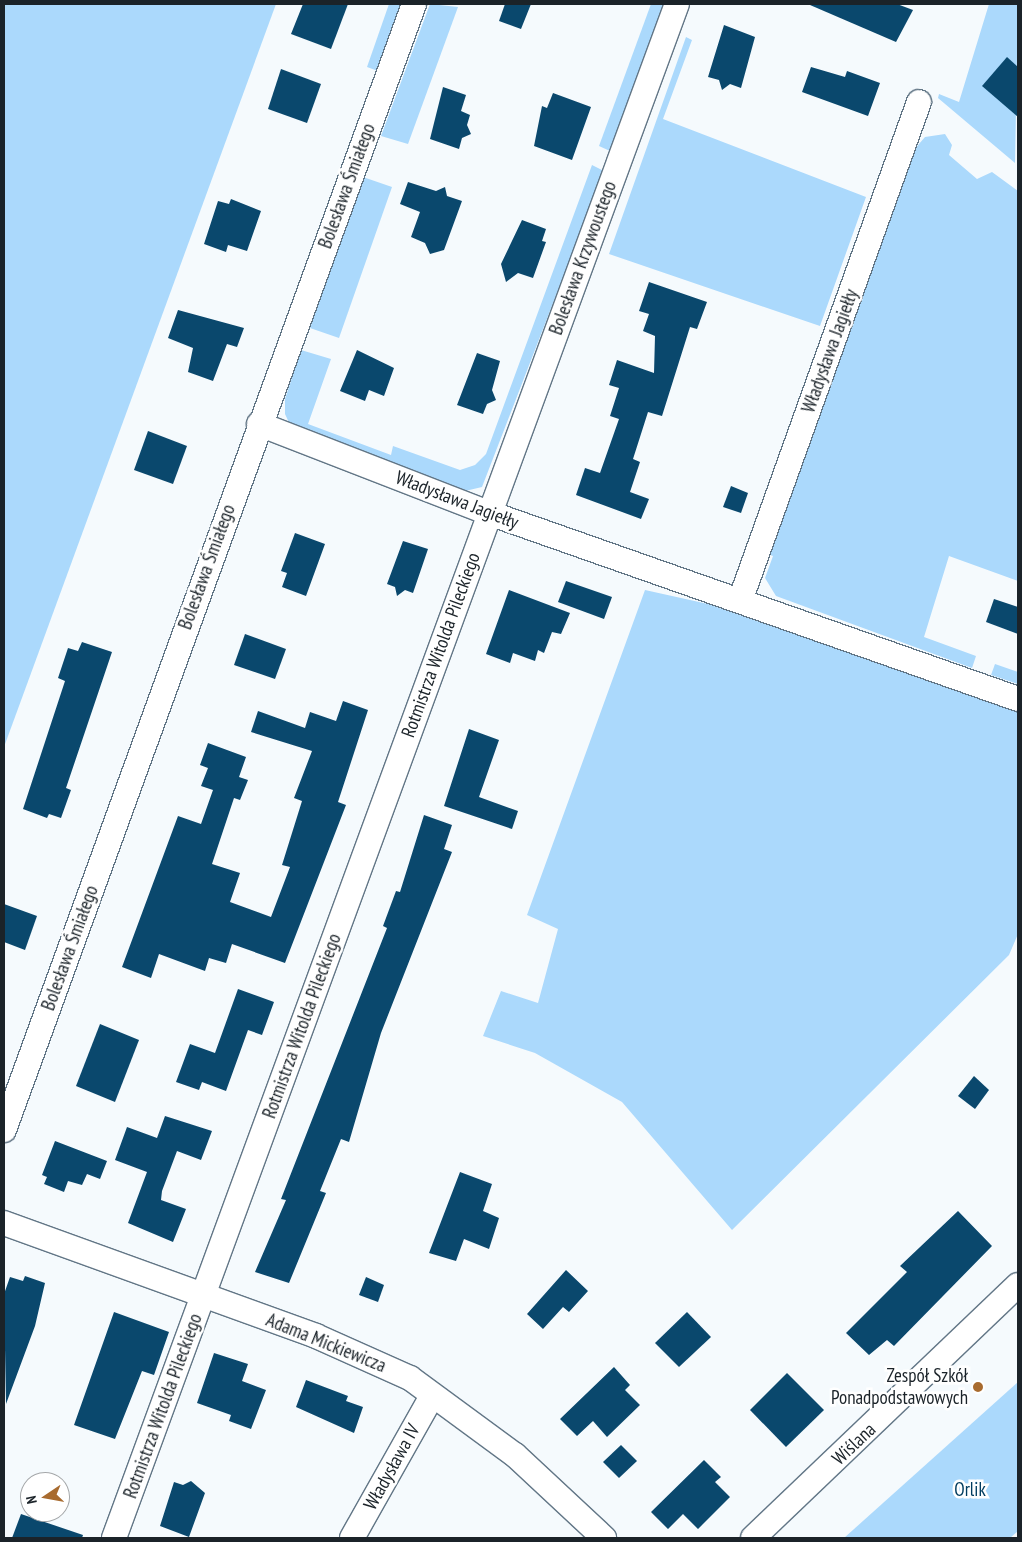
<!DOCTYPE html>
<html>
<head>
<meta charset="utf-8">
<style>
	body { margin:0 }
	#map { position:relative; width:1022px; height:1542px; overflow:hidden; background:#f5fafd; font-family:"PT Sans Narrow",sans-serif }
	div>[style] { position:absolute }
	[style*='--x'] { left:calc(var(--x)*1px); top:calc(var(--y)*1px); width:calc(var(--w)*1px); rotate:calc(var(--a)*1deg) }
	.green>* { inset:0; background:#abd9fc }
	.building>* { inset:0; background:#0a486d }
	.roads { filter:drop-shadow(1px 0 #627686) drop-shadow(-1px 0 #627686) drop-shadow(0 1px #627686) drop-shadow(0 -1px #627686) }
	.street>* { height:24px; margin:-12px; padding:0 12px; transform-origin:12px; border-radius:12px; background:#fff }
	.dots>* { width:14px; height:14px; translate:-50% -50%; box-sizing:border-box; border:2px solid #fff; border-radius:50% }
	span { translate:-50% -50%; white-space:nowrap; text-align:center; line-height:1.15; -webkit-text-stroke:5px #fff; paint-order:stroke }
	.street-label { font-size:19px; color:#1b2329 }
	.poi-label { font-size:19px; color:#1b2329 }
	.right { translate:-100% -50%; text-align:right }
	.park-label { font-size:19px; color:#003c5f }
	.frame { position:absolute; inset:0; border:5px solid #1b2329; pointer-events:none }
	.north { position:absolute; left:20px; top:1472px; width:50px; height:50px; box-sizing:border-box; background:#fff; border:1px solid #a4a7a9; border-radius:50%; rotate:258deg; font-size:14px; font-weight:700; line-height:20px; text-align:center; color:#1b2329 }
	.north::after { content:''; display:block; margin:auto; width:18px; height:22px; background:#a86b2f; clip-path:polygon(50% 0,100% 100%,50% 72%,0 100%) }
</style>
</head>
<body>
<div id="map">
	<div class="green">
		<div style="clip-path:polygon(4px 4px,276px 4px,4px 747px)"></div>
		<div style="clip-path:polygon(389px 4px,402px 4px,378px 71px,367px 67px)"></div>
		<div style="clip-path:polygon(430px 4px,458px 7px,408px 144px,381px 136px)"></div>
		<div style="clip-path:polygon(651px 4px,664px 4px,610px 151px,599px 146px)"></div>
		<div style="clip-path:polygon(989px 4px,1018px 4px,1015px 163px,938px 98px,939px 94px,959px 102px)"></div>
		<div style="clip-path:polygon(686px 37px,692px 40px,663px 119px,866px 197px,820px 326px,609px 254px)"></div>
		<div style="clip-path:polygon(945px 134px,952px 145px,949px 155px,977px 179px,992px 172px,1018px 191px,1018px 581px,949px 556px,924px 637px,976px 656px,972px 668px,776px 596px,765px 578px,773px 556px,767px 554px,913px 151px,925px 137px)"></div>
		<div style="clip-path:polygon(592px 165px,604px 171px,482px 487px,465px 491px,291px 427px,285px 414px,285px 399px,301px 350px,331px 359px,308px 424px,391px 455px,393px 446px,460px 470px,475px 465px,486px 454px)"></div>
		<div style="clip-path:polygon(363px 177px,392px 187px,339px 338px,310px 328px)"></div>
		<div style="clip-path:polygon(645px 590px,708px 604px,1018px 712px,1018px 934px,1009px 955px,732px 1230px,622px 1102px,535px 1053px,483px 1036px,501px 991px,538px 1003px,558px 929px,527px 915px)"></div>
		<div style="clip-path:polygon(995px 664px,1018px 672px,1018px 684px,991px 675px)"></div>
		<div style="clip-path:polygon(1018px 1382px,1018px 1531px,1010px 1538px,844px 1538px)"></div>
	</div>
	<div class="building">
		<div style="clip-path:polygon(303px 4px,348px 4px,331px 49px,291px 34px)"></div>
		<div style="clip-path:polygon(505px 4px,531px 4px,521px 29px,499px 21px)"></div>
		<div style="clip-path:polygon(897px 4px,913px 10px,896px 42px,810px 5px)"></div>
		<div style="clip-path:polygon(724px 25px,755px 37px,741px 88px,730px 84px,722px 90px,719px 80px,708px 77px)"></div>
		<div style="clip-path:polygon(1007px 57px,1018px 67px,1018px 117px,982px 86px)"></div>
		<div style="clip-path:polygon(811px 67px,845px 77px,847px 71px,880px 83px,868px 116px,802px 92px)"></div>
		<div style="clip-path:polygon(281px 69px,321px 84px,307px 123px,268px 109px)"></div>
		<div style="clip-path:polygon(443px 87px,466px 95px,461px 111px,470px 115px,467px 125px,471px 134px,462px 138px,459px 149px,430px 139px)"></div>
		<div style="clip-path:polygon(553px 93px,591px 107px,572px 160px,534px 146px,542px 106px,547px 108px)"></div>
		<div style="clip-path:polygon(408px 182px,436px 191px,445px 187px,447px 196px,462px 201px,444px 250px,430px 254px,425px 243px,411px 237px,420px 212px,400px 204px)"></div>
		<div style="clip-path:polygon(231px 199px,261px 211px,247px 251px,228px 245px,226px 252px,204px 244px,218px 201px,229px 204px)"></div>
		<div style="clip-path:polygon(522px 220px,546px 229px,542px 241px,546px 242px,533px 278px,518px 273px,506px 282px,501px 264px)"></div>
		<div style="clip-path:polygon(649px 282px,707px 302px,697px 329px,690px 327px,662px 416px,648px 412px,633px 459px,640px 462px,630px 492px,649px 499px,641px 519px,576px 495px,585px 468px,600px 473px,619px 419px,610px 416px,619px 388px,609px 385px,617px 360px,654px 373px,655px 336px,643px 331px,649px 314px,639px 311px)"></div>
		<div style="clip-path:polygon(178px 310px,244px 328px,237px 347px,227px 344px,213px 381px,188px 372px,193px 348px,168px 338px)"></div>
		<div style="clip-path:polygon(357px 350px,394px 368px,384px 396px,369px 390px,365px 401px,340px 391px)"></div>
		<div style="clip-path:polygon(477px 353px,500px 361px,492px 390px,496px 400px,487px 404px,483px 414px,457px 405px)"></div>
		<div style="clip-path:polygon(148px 431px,187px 446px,173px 484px,134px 470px)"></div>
		<div style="clip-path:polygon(731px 486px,748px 493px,741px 513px,723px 507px)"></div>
		<div style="clip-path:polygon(295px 533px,325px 544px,306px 596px,282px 587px,287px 573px,281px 571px)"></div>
		<div style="clip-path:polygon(403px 541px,428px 549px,413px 593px,405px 590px,397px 596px,395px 587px,387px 584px)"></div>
		<div style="clip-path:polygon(566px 581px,612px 597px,604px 619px,558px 602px)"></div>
		<div style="clip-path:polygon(509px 590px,570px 613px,561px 634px,552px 632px,544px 653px,538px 650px,535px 661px,513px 653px,510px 663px,486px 654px)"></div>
		<div style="clip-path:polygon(994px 599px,1018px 607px,1018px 634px,986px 622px)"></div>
		<div style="clip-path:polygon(245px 634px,286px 649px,275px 679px,234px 665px)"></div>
		<div style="clip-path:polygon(82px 642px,112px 652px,66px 788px,71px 790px,61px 818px,49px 814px,47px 818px,23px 809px,65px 681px,58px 678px,68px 648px,78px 651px)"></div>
		<div style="clip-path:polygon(343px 701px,368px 710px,338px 802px,346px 805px,285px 963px,232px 944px,226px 963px,209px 958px,205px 971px,159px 954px,151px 978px,122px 967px,178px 816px,201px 824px,213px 790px,201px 786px,208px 768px,200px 765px,208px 743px,246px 757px,239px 777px,248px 780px,240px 800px,234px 798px,212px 864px,240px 873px,230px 902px,271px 917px,290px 867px,282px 865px,302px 801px,294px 798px,312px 751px,251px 732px,258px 711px,305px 728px,310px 712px,336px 721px)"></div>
		<div style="clip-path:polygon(469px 729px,499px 740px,479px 797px,518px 811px,512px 829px,444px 806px)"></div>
		<div style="clip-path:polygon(424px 815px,452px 825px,444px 849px,452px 852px,381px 1033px,349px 1142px,341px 1139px,320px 1191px,326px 1193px,289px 1283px,255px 1272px,286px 1200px,281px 1199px,387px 928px,383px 926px,396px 891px,400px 892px)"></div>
		<div style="clip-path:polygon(4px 904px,37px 916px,25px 950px,4px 942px)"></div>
		<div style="clip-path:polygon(238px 989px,274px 1002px,262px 1035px,248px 1030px,226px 1091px,202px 1082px,199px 1090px,176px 1082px,190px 1044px,215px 1053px)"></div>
		<div style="clip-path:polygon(100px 1024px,139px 1040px,115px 1102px,76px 1086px)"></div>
		<div style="clip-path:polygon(974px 1076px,989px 1090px,975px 1109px,958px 1096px)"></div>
		<div style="clip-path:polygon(165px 1116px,212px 1131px,201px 1160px,177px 1151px,162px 1191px,161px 1200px,186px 1209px,173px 1242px,128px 1223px,147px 1172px,115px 1160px,127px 1127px,157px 1138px)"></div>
		<div style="clip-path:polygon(55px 1141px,107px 1161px,100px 1179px,87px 1174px,82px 1185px,68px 1181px,64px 1192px,44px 1184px,47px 1177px,42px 1175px)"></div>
		<div style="clip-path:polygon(460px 1172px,492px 1184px,483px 1211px,499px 1218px,489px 1249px,464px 1239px,456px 1261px,429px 1253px)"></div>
		<div style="clip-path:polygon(958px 1211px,992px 1246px,894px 1346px,887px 1340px,869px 1355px,846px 1333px,907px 1272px,900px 1266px)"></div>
		<div style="clip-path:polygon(566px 1270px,588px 1291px,569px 1312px,563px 1307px,543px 1329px,527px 1314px)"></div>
		<div style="clip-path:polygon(25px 1276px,45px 1283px,35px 1326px,6px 1404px,4px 1294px,10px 1277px,23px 1281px)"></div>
		<div style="clip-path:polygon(366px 1277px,384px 1285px,378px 1302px,359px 1295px)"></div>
		<div style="clip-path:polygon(114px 1312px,169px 1332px,154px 1375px,142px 1371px,115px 1439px,74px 1425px)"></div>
		<div style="clip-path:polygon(687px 1312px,711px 1337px,679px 1367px,655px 1343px)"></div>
		<div style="clip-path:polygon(214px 1353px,248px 1364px,242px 1381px,266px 1390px,251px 1429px,229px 1421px,231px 1415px,197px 1403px)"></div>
		<div style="clip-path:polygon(614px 1367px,630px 1385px,625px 1390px,640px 1405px,607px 1437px,593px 1421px,577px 1436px,560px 1419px)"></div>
		<div style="clip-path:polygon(787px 1373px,824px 1410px,786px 1447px,750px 1410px)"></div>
		<div style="clip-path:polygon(306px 1380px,348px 1396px,346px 1401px,363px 1407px,354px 1433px,296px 1407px)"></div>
		<div style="clip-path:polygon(621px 1445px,637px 1461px,619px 1478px,603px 1462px)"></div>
		<div style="clip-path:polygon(704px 1460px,721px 1477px,715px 1482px,730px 1497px,698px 1529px,683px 1514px,668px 1529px,651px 1512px)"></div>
		<div style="clip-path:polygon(191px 1481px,205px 1493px,189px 1537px,160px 1526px,174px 1482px,183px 1485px)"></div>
		<div style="clip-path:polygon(21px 1514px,83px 1535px,82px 1538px,12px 1538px)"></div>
	</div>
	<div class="roads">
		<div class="street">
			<div style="--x:259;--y:424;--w:247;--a:21.2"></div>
			<div style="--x:489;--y:513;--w:561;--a:19.37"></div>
			<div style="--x:740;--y:601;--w:530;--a:-70.27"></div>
			<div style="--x:4;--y:1130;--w:1198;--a:-69.99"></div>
			<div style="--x:4;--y:1223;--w:332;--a:19.9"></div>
			<div style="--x:316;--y:1336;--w:103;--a:24.1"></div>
			<div style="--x:410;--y:1378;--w:130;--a:36.3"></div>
			<div style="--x:515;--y:1455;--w:122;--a:43"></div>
			<div style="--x:114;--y:1538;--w:1634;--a:-69.85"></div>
			<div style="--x:352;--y:1538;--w:163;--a:-60.6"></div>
			<div style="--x:753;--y:1538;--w:366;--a:-43.7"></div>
		</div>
	</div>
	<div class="dots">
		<div style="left:978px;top:1387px;background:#a86b2f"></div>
	</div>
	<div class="street-label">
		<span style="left:347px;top:186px;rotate:-70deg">Bolesława Śmiałego</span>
		<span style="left:583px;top:258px;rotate:-70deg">Bolesława Krzywoustego</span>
		<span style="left:830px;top:351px;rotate:-70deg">Władysława Jagiełły</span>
		<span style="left:457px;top:500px;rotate:21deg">Władysława Jagiełły</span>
		<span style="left:207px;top:567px;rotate:-70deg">Bolesława Śmiałego</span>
		<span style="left:441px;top:645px;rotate:-70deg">Rotmistrza Witolda Pileckiego</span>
		<span style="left:70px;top:948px;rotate:-70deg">Bolesława Śmiałego</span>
		<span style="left:302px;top:1026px;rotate:-70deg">Rotmistrza Witolda Pileckiego</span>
		<span style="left:326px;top:1343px;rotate:22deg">Adama Mickiewicza</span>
		<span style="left:163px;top:1406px;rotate:-70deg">Rotmistrza Witolda Pileckiego</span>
		<span style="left:854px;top:1444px;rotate:-43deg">Wiślana</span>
		<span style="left:392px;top:1467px;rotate:-61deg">Władysława IV</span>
	</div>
	<div class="poi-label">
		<span class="right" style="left:968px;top:1387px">Zespół Szkół<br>Ponadpodstawowych</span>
	</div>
	<div class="park-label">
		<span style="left:970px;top:1490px">Orlik</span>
	</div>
	<div class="frame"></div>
	<div class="north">N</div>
</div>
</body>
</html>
